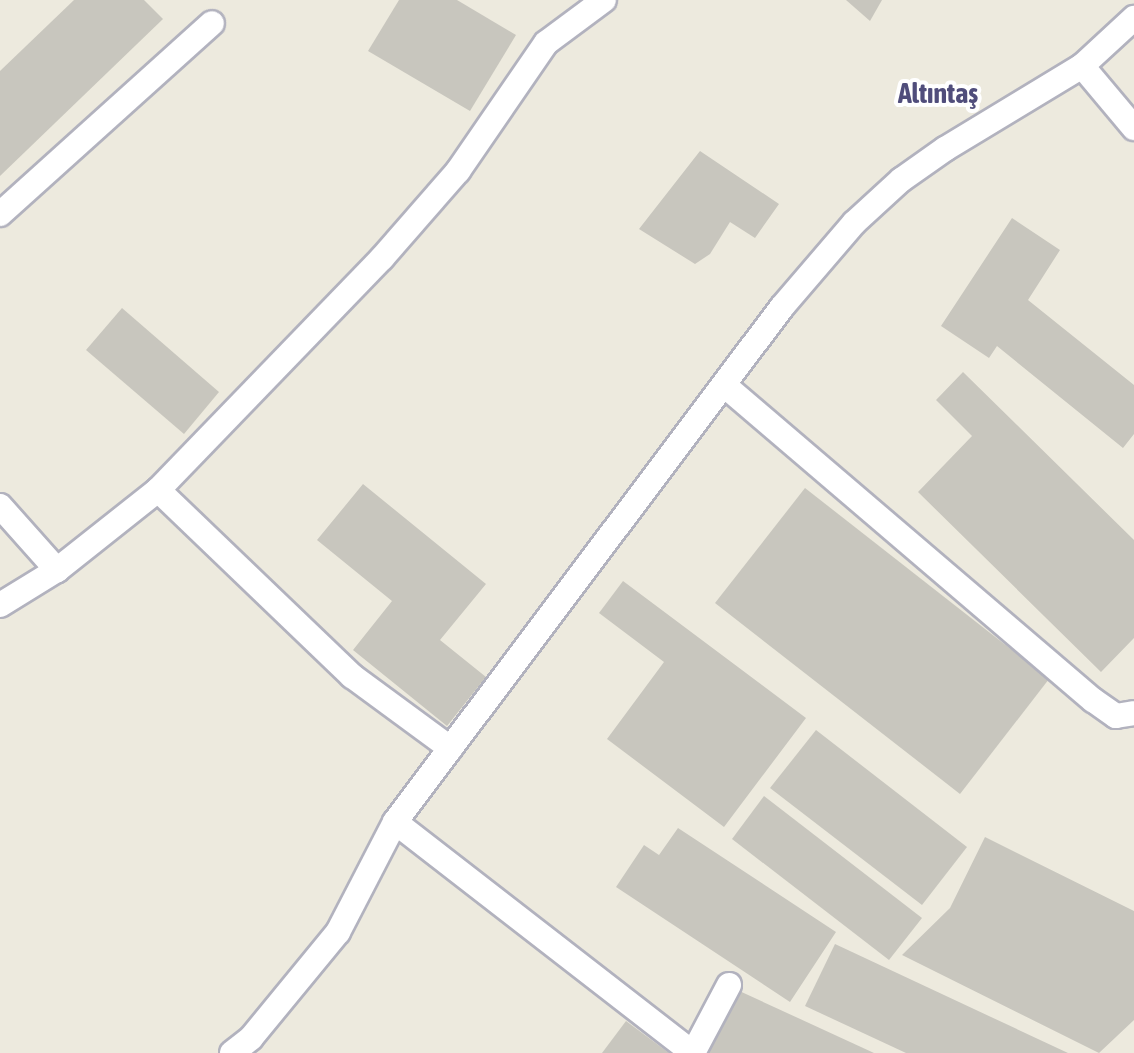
<!DOCTYPE html>
<html>
<head>
<meta charset="utf-8">
<style>
	body { margin:0 }
	#map { position:relative; width:1134px; height:1053px; overflow:hidden; background:#edeade; font-family:"Asap Condensed",sans-serif }
	div>[style] { position:absolute }
	[style*='--x'] { left:calc(var(--x)*1px); top:calc(var(--y)*1px); width:calc(var(--w)*1px); rotate:calc(var(--a)*1deg) }
	.building>* { inset:0; background:#c8c6be }
	.roads { filter:drop-shadow(2px 0 #b2b2be) drop-shadow(-2px 0 #b2b2be) drop-shadow(0 2px #b2b2be) drop-shadow(0 -2px #b2b2be) }
	.minor>* { height:24px; margin:-12px; padding:0 12px; transform-origin:12px; border-radius:12px; background:#fff }
	span { translate:-50% -50%; white-space:nowrap; text-align:center; line-height:1.15; -webkit-text-stroke:8px #fff; paint-order:stroke }
	.district-label { font-size:28px; color:#504d7b; font-weight:700 }
</style>
</head>
<body>
<div id="map">
	<div class="building">
		<div style="clip-path:polygon(74px 0,144px 0,163px 19px,0 176px,0 71px)"></div>
		<div style="clip-path:polygon(399px 0,457px 0,516px 35px,470px 111px,368px 51px)"></div>
		<div style="clip-path:polygon(846px 0,882px 0,870px 21px)"></div>
		<div style="clip-path:polygon(700px 151px,779px 204px,755px 238px,730px 222px,710px 254px,695px 264px,639px 229px)"></div>
		<div style="clip-path:polygon(1012px 218px,1060px 250px,1028px 300px,1134px 385px,1134px 434px,1123px 448px,997px 346px,989px 358px,941px 326px)"></div>
		<div style="clip-path:polygon(122px 308px,219px 392px,184px 434px,86px 350px)"></div>
		<div style="clip-path:polygon(963px 372px,1134px 540px,1134px 638px,1101px 672px,918px 492px,972px 436px,936px 400px)"></div>
		<div style="clip-path:polygon(363px 484px,486px 584px,440px 640px,486px 677px,447px 726px,353px 650px,392px 601px,317px 540px)"></div>
		<div style="clip-path:polygon(805px 488px,1049px 679px,960px 794px,715px 603px)"></div>
		<div style="clip-path:polygon(623px 581px,806px 718px,724px 827px,607px 739px,664px 662px,599px 613px)"></div>
		<div style="clip-path:polygon(816px 730px,967px 847px,922px 905px,770px 788px)"></div>
		<div style="clip-path:polygon(764px 796px,922px 918px,889px 960px,732px 839px)"></div>
		<div style="clip-path:polygon(678px 828px,836px 932px,790px 1002px,616px 887px,644px 845px,659px 855px)"></div>
		<div style="clip-path:polygon(985px 837px,1134px 911px,1134px 1020px,1099px 1053px,902px 955px,950px 908px)"></div>
		<div style="clip-path:polygon(835px 944px,1068px 1053px,906px 1053px,805px 1006px)"></div>
		<div style="clip-path:polygon(735px 989px,874px 1053px,705px 1053px)"></div>
		<div style="clip-path:polygon(626px 1021px,669px 1053px,602px 1053px)"></div>
	</div>
	<div class="roads">
		<div class="minor">
			<div style="--x:1082;--y:66;--w:81;--a:50"></div>
			<div style="--x:0;--y:214;--w:285;--a:-42"></div>
			<div style="--x:724;--y:385;--w:485;--a:40.5"></div>
			<div style="--x:1093;--y:700;--w:28;--a:35"></div>
			<div style="--x:1116;--y:716;--w:18;--a:-9"></div>
			<div style="--x:158;--y:490;--w:269;--a:43.8"></div>
			<div style="--x:352;--y:676;--w:122;--a:36.3"></div>
			<div style="--x:0;--y:506;--w:86;--a:48.3"></div>
			<div style="--x:0;--y:605;--w:67;--a:-31.6"></div>
			<div style="--x:57;--y:570;--w:129;--a:-38.4"></div>
			<div style="--x:158;--y:490;--w:322;--a:-46"></div>
			<div style="--x:382;--y:258;--w:116;--a:-48.9"></div>
			<div style="--x:458;--y:171;--w:155;--a:-55.5"></div>
			<div style="--x:546;--y:43;--w:72;--a:-36.6"></div>
			<div style="--x:395;--y:822;--w:377;--a:37.8"></div>
			<div style="--x:693;--y:1053;--w:77;--a:-62.1"></div>
			<div style="--x:232;--y:1053;--w:24;--a:-38"></div>
			<div style="--x:251;--y:1038;--w:137;--a:-50.6"></div>
			<div style="--x:338;--y:932;--w:124;--a:-62.6"></div>
			<div style="--x:395;--y:822;--w:644;--a:-53.08"></div>
			<div style="--x:782;--y:307;--w:111;--a:-49.4"></div>
			<div style="--x:854;--y:223;--w:64;--a:-42.5"></div>
			<div style="--x:901;--y:180;--w:54;--a:-35.2"></div>
			<div style="--x:945;--y:149;--w:160;--a:-31.2"></div>
			<div style="--x:1082;--y:66;--w:71;--a:-42.7"></div>
		</div>
	</div>
	<div class="district-label">
		<span style="left:938px;top:93px">Altıntaş</span>
	</div>
</div>
</body>
</html>
